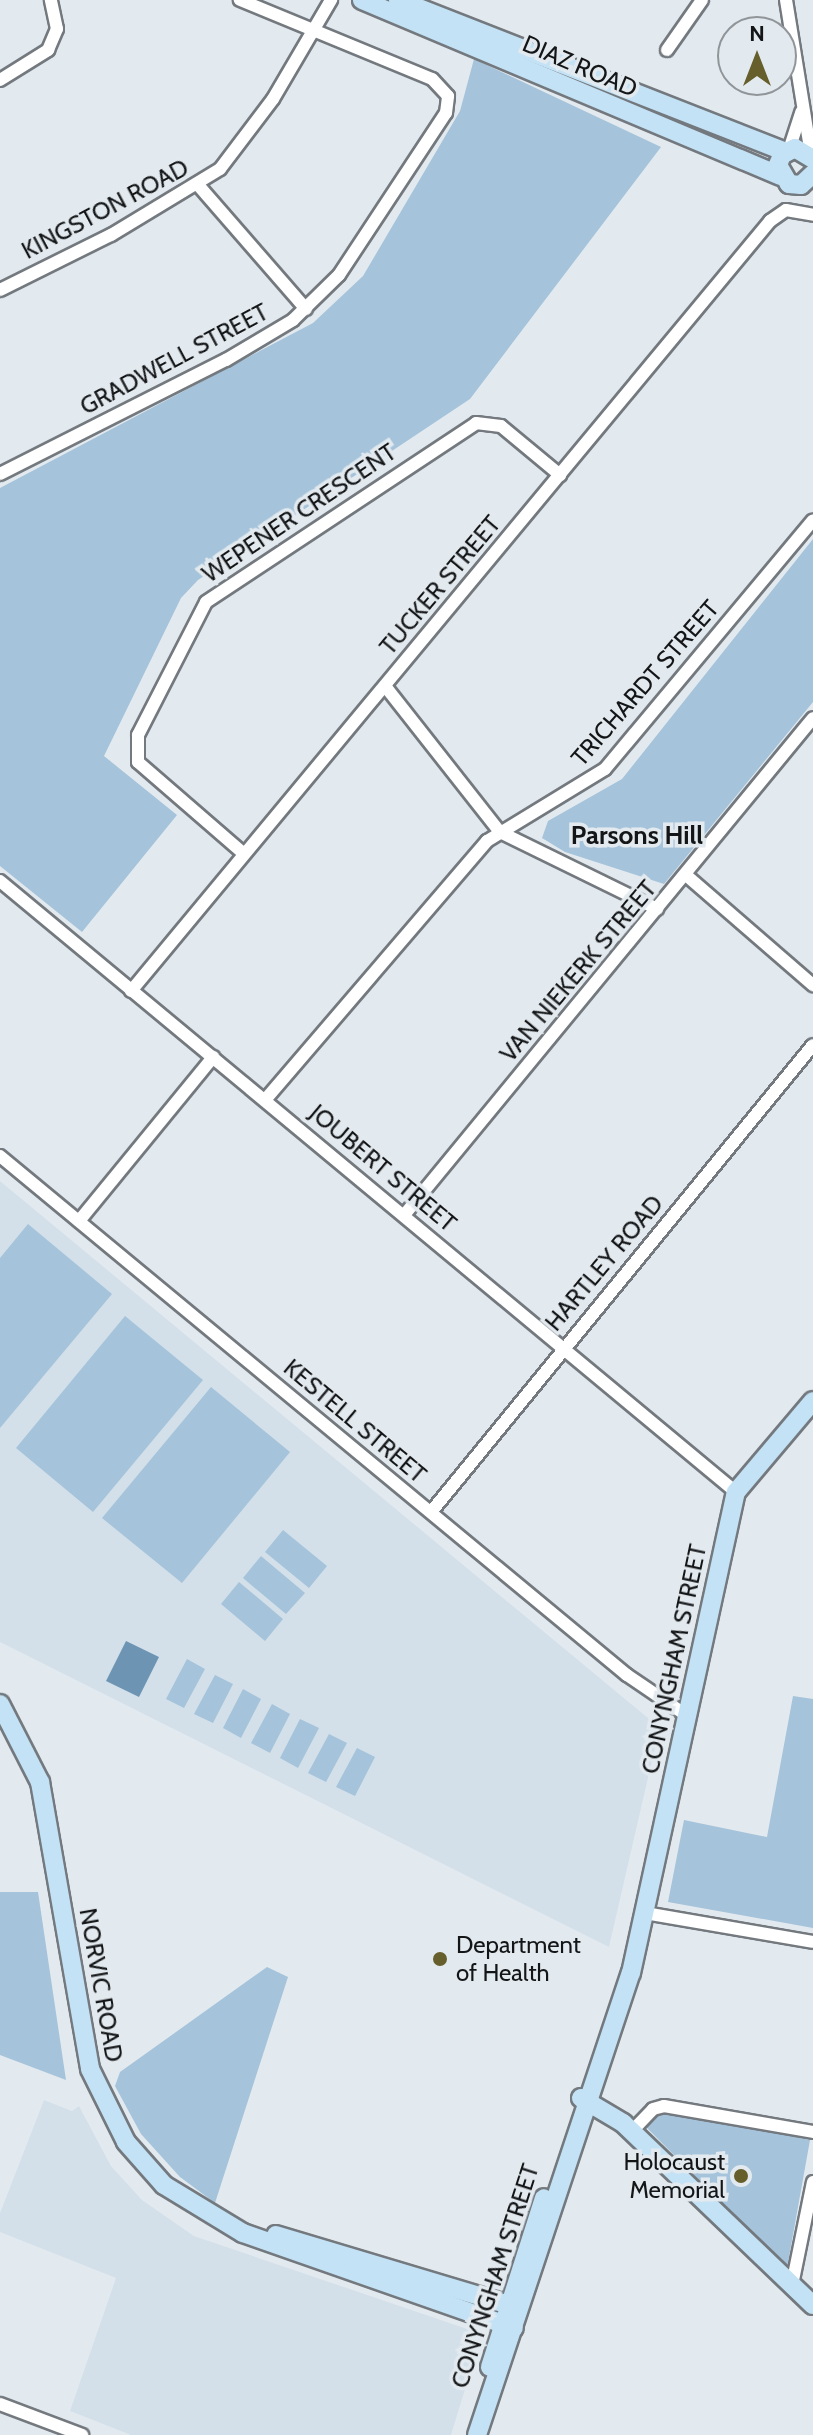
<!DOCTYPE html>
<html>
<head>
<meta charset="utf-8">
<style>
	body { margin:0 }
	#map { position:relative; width:813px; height:2435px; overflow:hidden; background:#e3eaef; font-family:Cabin,sans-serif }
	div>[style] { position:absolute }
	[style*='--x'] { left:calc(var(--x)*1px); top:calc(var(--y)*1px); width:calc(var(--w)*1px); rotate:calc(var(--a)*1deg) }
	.built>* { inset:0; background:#d3e0ea }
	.green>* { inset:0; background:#a5c3da }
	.water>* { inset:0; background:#6d95b3 }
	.roads { filter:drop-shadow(2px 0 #73797e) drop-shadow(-2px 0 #73797e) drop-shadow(0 2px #73797e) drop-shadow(0 -2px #73797e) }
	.street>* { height:12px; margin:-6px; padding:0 6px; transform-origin:6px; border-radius:6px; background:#fff }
	.secondary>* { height:18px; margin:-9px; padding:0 9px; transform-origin:9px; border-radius:9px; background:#c4e2f5 }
	.dots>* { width:22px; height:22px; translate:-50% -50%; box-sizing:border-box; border:4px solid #e3eaef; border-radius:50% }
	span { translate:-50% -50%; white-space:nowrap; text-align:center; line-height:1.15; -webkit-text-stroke:7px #e3eaef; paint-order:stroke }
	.street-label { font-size:24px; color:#131517 }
	.poi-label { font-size:24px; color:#131517 }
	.left { translate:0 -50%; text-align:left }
	.right { translate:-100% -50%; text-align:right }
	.neighbourhood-label { font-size:26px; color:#131517; font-weight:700 }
	.north { position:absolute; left:717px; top:16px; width:80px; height:80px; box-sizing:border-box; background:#e3eaef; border:2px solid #909599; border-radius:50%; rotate:0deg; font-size:22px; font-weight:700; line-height:32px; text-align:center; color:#131517 }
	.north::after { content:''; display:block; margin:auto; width:28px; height:36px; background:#665e2b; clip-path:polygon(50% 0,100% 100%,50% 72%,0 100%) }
</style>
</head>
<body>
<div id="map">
	<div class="built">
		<div style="clip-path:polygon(0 1181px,648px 1718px,656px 1743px,609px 1947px,0 1642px)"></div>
		<div style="clip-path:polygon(44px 2100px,72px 2111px,79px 2106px,111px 2166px,142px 2200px,194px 2236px,482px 2334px,451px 2435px,131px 2435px,70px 2411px,116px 2278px,0 2232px,0 2213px)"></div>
	</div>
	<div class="green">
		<div style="clip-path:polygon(474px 59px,661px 147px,470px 399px,198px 580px,181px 598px,104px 756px,177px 815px,82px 932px,0 866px,0 488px,313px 323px,363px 276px,460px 111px)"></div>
		<div style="clip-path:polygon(813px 539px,813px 702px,664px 884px,565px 852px,542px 838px,548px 821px,622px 779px)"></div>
		<div style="clip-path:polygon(28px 1224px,112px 1294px,0 1428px,0 1258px)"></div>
		<div style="clip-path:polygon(125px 1316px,203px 1380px,93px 1512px,16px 1448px)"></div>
		<div style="clip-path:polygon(211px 1387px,290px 1452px,182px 1583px,102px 1518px)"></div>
		<div style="clip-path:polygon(283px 1530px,327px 1566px,309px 1588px,265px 1552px)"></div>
		<div style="clip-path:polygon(261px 1556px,305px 1593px,286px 1614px,243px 1578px)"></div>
		<div style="clip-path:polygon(239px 1582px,283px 1619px,265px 1641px,221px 1604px)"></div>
		<div style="clip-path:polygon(187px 1659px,205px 1669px,184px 1708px,166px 1699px)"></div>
		<div style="clip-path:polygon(215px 1675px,233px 1684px,213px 1723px,194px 1714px)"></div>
		<div style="clip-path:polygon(243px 1689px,261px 1699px,241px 1738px,223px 1728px)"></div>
		<div style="clip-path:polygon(793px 1696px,813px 1699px,813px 1928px,668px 1902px,684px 1820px,767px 1837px)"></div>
		<div style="clip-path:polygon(272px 1704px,290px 1714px,270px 1753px,251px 1743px)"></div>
		<div style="clip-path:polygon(300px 1719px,319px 1728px,298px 1768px,280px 1758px)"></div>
		<div style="clip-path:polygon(329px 1734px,347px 1743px,326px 1782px,308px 1773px)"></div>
		<div style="clip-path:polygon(357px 1748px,375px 1757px,355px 1796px,336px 1787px)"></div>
		<div style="clip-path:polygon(0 1892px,38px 1892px,66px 2080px,0 2055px)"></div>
		<div style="clip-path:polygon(267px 1967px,288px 1977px,215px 2203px,180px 2177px,141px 2134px,115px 2086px,120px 2072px)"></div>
		<div style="clip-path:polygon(663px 2109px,810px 2140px,787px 2268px,646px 2127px)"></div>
	</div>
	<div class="water">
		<div style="clip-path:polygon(126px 1641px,159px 1657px,139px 1697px,106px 1681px)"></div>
	</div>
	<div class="roads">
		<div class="street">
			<div style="--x:786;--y:0;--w:157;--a:80.8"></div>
			<div style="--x:667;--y:50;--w:61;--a:-55"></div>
			<div style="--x:0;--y:80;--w:57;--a:-32"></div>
			<div style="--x:48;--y:50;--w:23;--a:-67"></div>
			<div style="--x:57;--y:29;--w:30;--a:-102"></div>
			<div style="--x:789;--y:150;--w:40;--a:-72"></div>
			<div style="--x:199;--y:186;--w:163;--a:49"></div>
			<div style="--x:0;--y:290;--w:124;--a:-26.4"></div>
			<div style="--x:111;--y:235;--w:127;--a:-31.2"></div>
			<div style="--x:220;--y:169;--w:88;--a:-52.9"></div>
			<div style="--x:273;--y:99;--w:115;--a:-59.6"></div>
			<div style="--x:0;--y:474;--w:253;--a:-26.8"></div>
			<div style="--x:226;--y:360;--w:78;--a:-30.8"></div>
			<div style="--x:293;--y:320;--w:64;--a:-44.4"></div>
			<div style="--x:339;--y:275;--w:194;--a:-56.6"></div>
			<div style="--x:446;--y:113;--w:17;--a:-83"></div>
			<div style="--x:448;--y:96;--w:23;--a:-133"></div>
			<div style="--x:432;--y:79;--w:208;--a:-157.6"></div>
			<div style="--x:385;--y:686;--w:186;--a:51.8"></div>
			<div style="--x:500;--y:832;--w:175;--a:26.1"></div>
			<div style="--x:243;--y:853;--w:139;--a:-139.1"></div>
			<div style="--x:138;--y:762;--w:27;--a:-90"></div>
			<div style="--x:138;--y:735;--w:149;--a:-62.9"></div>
			<div style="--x:206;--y:602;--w:324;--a:-33.5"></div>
			<div style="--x:476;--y:423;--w:25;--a:7"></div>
			<div style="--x:501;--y:426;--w:77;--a:39.7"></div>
			<div style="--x:687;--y:876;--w:167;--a:40.9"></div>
			<div style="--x:0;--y:881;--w:957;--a:39.7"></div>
			<div style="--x:131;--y:991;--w:1001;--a:-50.31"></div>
			<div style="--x:770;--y:221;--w:19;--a:-35"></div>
			<div style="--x:786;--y:210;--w:27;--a:10"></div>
			<div style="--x:265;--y:1100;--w:341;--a:-49.4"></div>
			<div style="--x:487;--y:841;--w:138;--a:-31.4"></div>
			<div style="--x:605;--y:769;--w:324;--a:-50.1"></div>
			<div style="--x:0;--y:1156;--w:814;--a:39.62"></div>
			<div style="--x:627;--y:1675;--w:71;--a:34.1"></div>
			<div style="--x:405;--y:1214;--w:642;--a:-50.56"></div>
			<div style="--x:79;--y:1221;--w:212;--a:-50.7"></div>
			<div style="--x:431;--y:1512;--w:603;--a:-50.72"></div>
			<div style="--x:645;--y:1913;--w:170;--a:9.8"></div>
			<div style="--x:632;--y:2131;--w:30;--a:-46"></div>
			<div style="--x:653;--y:2109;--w:11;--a:-15"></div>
			<div style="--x:664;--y:2106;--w:151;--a:9.9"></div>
			<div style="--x:792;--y:2285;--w:105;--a:-78.5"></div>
			<div style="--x:0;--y:2404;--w:88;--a:20.7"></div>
		</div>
		<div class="secondary">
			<div style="--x:362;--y:0;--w:454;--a:22.8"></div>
			<div style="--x:398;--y:0;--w:417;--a:21.4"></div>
			<div style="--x:813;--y:159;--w:21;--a:-149"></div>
			<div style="--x:795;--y:148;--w:15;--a:152"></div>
			<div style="--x:782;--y:155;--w:11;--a:112"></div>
			<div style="--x:778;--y:165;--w:22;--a:60"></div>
			<div style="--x:789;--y:184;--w:12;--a:5"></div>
			<div style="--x:801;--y:185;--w:16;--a:-43"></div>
			<div style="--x:0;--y:1704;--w:88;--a:62.9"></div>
			<div style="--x:40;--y:1782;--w:291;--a:80.1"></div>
			<div style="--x:90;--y:2069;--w:81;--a:63.7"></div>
			<div style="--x:126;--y:2142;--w:57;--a:48.5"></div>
			<div style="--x:164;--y:2185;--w:92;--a:31.3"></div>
			<div style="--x:243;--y:2233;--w:287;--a:19.3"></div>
			<div style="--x:581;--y:2098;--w:49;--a:30.8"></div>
			<div style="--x:623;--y:2123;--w:263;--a:43.8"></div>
			<div style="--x:276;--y:2235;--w:251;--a:16.7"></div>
			<div style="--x:490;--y:2367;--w:177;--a:-72.3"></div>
			<div style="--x:477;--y:2435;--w:487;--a:-71.6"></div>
			<div style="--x:631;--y:1973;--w:492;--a:-77.7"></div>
			<div style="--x:736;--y:1492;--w:119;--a:-49.8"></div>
		</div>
	</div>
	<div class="dots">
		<div style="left:440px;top:1959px;background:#665e2b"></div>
		<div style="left:741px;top:2176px;background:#665e2b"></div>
	</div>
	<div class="street-label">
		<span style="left:580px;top:66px;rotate:23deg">DIAZ ROAD</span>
		<span style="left:105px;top:209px;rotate:-28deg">KINGSTON ROAD</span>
		<span style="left:174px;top:359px;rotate:-28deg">GRADWELL STREET</span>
		<span style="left:299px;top:513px;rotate:-34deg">WEPENER CRESCENT</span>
		<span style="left:440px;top:585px;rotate:-50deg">TUCKER STREET</span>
		<span style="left:645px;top:683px;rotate:-49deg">TRICHARDT STREET</span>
		<span style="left:578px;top:971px;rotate:-50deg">VAN NIEKERK STREET</span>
		<span style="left:383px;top:1168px;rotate:40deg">JOUBERT STREET</span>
		<span style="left:604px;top:1263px;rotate:-50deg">HARTLEY ROAD</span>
		<span style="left:355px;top:1421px;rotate:40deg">KESTELL STREET</span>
		<span style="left:674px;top:1659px;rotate:-78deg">CONYNGHAM STREET</span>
		<span style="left:101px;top:1985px;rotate:80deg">NORVIC ROAD</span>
		<span style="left:495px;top:2276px;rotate:-72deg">CONYNGHAM STREET</span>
	</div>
	<div class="poi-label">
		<span class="left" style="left:456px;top:1959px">Department<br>of Health</span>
		<span class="right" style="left:725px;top:2176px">Holocaust<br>Memorial</span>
	</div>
	<div class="neighbourhood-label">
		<span style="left:637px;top:836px">Parsons Hill</span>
	</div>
	<div class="north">N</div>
</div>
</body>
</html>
